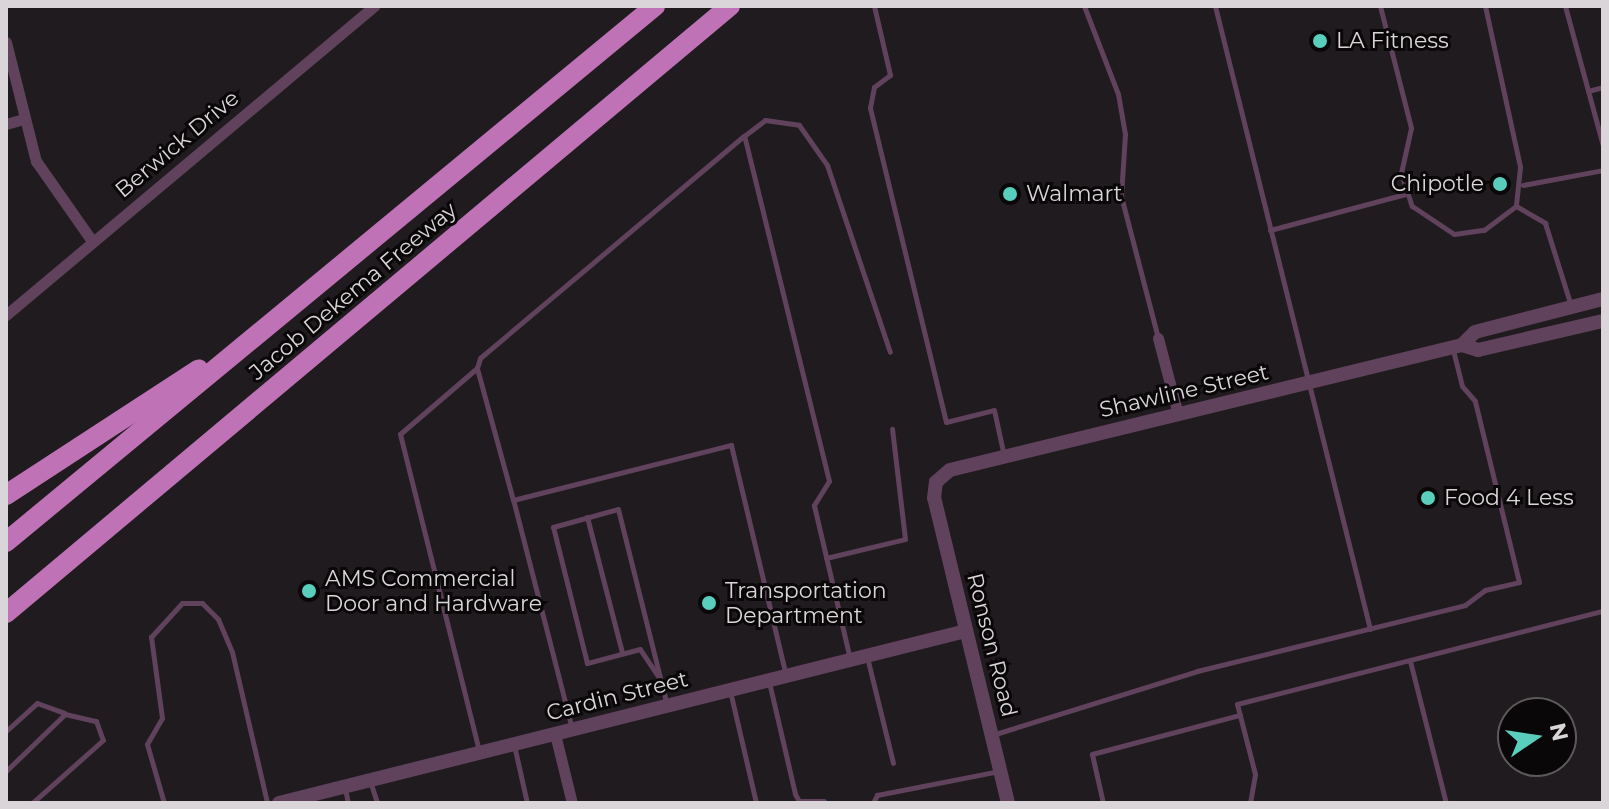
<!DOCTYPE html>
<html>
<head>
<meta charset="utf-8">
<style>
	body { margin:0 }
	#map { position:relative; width:1609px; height:809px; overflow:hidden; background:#201b1f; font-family:Montserrat,sans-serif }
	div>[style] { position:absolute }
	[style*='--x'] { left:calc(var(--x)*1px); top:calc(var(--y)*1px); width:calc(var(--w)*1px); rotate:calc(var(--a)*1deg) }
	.service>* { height:5px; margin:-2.5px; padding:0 2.5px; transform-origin:2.5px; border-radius:2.5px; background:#60425c }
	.minor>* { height:11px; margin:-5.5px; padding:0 5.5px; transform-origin:5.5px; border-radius:5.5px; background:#60425c }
	.tertiary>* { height:14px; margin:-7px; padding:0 7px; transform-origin:7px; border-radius:7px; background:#60425c }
	.motorway>* { height:20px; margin:-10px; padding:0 10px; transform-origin:10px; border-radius:10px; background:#bf72b5 }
	.dots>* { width:22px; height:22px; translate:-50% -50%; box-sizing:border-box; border:4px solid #090708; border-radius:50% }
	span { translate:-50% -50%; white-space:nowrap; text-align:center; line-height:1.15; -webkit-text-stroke:6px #090708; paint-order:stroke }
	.poi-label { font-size:22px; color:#d9d5d8 }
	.left { translate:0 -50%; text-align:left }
	.right { translate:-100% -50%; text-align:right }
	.street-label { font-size:22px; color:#d9d5d8 }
	.frame { position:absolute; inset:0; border:8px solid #d9d5d8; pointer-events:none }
	.north { position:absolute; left:1497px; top:697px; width:80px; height:80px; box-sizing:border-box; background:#090708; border:2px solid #5c595b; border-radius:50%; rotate:77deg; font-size:22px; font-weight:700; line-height:32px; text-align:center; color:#d9d5d8 }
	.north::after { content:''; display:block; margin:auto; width:28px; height:36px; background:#5acebc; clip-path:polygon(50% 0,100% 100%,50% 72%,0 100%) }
</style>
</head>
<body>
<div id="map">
	<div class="service">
		<div style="--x:874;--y:6;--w:71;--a:76.9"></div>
		<div style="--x:890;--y:75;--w:20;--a:143"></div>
		<div style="--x:874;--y:87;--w:21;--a:101"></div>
		<div style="--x:870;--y:108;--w:323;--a:76.4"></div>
		<div style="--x:946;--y:422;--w:49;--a:-14"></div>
		<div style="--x:994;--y:410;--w:47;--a:77.7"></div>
		<div style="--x:1084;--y:6;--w:94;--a:68.9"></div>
		<div style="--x:1118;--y:94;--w:41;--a:80.1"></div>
		<div style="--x:1125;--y:134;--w:62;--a:93.7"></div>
		<div style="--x:1121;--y:196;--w:147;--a:75.4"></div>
		<div style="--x:1215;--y:6;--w:642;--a:76.03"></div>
		<div style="--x:1380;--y:6;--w:126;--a:75.7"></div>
		<div style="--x:1411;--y:128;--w:46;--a:102.5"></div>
		<div style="--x:1401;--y:173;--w:35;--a:72"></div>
		<div style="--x:1412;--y:206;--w:50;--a:33.7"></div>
		<div style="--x:1454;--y:234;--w:30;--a:-8"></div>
		<div style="--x:1484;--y:230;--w:40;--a:-37"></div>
		<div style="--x:1516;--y:206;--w:34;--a:30"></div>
		<div style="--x:1545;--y:223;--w:87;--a:72.6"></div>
		<div style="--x:1485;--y:6;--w:165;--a:77.7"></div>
		<div style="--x:1520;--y:167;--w:39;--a:96"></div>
		<div style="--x:1565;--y:6;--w:145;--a:74.8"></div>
		<div style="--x:1588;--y:91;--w:16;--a:-15"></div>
		<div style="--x:1523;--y:185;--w:81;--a:-10.6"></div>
		<div style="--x:1270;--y:230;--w:140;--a:-14.9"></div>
		<div style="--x:477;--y:368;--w:101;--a:139.4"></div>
		<div style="--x:400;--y:434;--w:328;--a:76"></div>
		<div style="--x:513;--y:500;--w:137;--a:-105.3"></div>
		<div style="--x:477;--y:368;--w:10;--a:-73"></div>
		<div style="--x:480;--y:358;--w:345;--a:-40.1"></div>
		<div style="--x:587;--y:517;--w:139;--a:75.5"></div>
		<div style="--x:826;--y:558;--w:81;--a:-13.5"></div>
		<div style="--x:905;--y:539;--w:111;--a:-96.7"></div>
		<div style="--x:867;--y:657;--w:109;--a:76.2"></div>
		<div style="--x:850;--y:659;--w:158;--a:-103.2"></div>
		<div style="--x:814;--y:505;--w:28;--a:-58"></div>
		<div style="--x:829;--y:481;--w:355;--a:-103.8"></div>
		<div style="--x:744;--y:136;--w:26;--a:-37"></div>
		<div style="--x:765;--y:120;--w:34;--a:8"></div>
		<div style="--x:799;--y:125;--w:49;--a:55"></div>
		<div style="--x:827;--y:165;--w:197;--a:71.4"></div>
		<div style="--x:1410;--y:661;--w:146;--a:75.8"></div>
		<div style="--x:658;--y:676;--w:32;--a:-124"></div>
		<div style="--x:640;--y:649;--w:55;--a:165.2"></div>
		<div style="--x:587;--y:663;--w:140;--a:-104"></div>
		<div style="--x:553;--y:527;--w:67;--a:-15.5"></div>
		<div style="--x:618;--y:509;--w:202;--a:76"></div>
		<div style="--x:769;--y:682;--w:115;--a:76.9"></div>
		<div style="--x:795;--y:794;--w:8;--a:60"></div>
		<div style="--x:799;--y:801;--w:25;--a:0"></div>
		<div style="--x:730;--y:691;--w:115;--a:76.9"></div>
		<div style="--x:572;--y:729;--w:236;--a:-104.4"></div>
		<div style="--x:513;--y:500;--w:225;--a:-14.2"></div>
		<div style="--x:731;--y:445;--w:236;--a:76.6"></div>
		<div style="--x:6;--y:731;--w:42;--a:-42.1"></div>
		<div style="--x:37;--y:703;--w:29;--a:20"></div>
		<div style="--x:992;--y:735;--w:215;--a:-17.3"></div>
		<div style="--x:1197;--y:671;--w:276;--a:-13.8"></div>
		<div style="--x:1465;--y:605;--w:25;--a:-37"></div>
		<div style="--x:1485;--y:590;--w:35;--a:-13"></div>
		<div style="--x:1519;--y:582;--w:186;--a:-103.7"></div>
		<div style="--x:1475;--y:401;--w:20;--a:-131"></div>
		<div style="--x:1462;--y:386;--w:37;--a:-104"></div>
		<div style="--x:514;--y:745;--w:59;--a:77.4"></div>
		<div style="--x:6;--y:771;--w:82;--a:-44"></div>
		<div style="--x:65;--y:714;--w:32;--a:13"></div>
		<div style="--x:96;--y:721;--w:20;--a:70"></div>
		<div style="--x:103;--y:740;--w:95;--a:138.4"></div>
		<div style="--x:370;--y:781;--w:23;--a:72"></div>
		<div style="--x:345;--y:788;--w:15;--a:79"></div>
		<div style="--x:164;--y:803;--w:61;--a:-106.1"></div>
		<div style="--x:147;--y:744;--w:30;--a:-60"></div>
		<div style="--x:162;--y:718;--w:82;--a:-97.7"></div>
		<div style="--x:151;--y:637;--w:46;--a:-47.6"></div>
		<div style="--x:182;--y:603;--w:20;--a:0"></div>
		<div style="--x:202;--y:603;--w:23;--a:45"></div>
		<div style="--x:218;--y:619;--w:36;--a:67"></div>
		<div style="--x:232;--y:652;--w:155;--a:76.9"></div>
		<div style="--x:873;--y:803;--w:9;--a:-63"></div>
		<div style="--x:877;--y:795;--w:124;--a:-11.1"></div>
		<div style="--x:1103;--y:803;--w:50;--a:-102.7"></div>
		<div style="--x:1092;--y:754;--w:153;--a:-14.8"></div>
		<div style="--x:1250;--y:803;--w:29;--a:-80"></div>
		<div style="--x:1255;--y:774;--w:72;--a:-104.4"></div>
		<div style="--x:1237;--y:704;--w:378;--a:-14.3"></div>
	</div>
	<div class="minor">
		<div style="--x:6;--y:42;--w:123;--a:75.9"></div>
		<div style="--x:36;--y:161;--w:98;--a:55"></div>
		<div style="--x:6;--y:124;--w:19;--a:-16"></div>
		<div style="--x:6;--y:315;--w:481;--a:-40"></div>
		<div style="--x:1158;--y:338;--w:79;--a:75.3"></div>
		<div style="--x:555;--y:734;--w:71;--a:76.2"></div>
	</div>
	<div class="tertiary">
		<div style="--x:1462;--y:345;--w:18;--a:-45"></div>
		<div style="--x:1475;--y:332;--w:132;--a:-14.5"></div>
		<div style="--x:279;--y:803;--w:708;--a:-14.06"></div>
		<div style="--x:1008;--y:803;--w:314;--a:-103.6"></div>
		<div style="--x:934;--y:498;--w:16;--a:-83"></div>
		<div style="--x:936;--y:482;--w:18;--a:-41"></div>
		<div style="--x:950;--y:470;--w:527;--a:-13.72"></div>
		<div style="--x:1462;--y:345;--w:17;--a:17"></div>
		<div style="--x:1478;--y:350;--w:128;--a:-13.1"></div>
	</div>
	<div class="motorway">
		<div style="--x:6;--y:495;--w:230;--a:-33.1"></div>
		<div style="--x:6;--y:542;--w:842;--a:-39.55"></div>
		<div style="--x:6;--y:613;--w:945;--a:-39.98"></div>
	</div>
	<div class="dots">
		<div style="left:1320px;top:41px;background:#5acebc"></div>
		<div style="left:1500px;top:184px;background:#5acebc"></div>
		<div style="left:1010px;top:194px;background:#5acebc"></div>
		<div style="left:1428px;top:498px;background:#5acebc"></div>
		<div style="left:309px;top:591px;background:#5acebc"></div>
		<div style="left:709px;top:603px;background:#5acebc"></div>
	</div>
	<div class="poi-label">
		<span class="left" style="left:1336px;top:41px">LA Fitness</span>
		<span class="right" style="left:1484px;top:184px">Chipotle</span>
		<span class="left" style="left:1026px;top:194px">Walmart</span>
		<span class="left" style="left:1444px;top:498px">Food 4 Less</span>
		<span class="left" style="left:325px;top:591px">AMS Commercial<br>Door and Hardware</span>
		<span class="left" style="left:725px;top:603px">Transportation<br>Department</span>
	</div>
	<div class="street-label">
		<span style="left:177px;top:144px;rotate:-40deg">Berwick Drive</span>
		<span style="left:353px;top:291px;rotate:-40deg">Jacob Dekema Freeway</span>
		<span style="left:1184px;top:391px;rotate:-13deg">Shawline Street</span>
		<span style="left:992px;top:645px;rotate:76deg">Ronson Road</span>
		<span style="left:617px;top:696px;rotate:-14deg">Cardin Street</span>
	</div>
	<div class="frame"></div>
	<div class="north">N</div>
</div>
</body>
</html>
